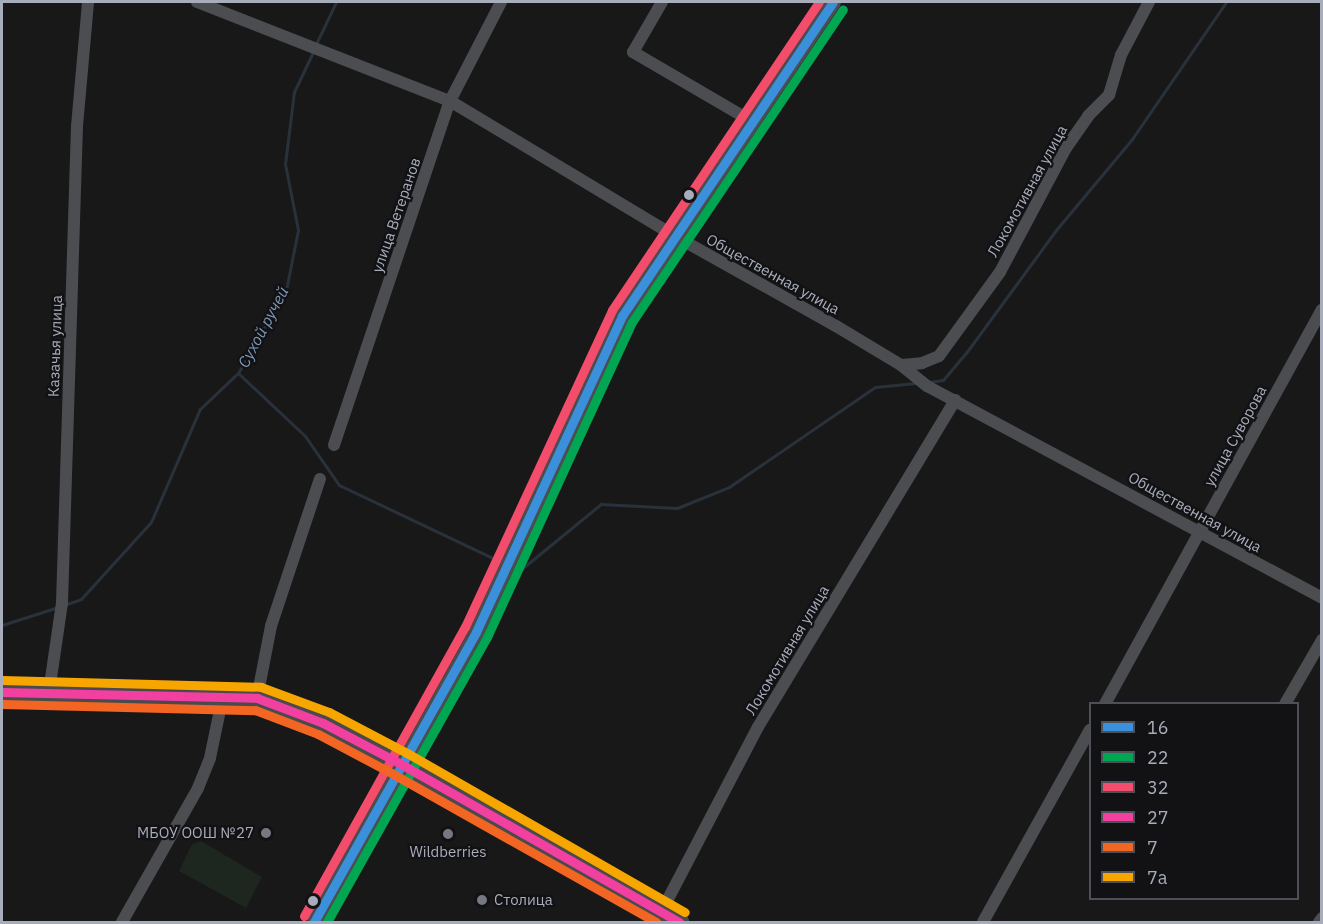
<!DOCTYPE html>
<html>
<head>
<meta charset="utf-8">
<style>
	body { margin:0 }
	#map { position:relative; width:1323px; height:924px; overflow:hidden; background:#181818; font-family:"IBM Plex Sans",sans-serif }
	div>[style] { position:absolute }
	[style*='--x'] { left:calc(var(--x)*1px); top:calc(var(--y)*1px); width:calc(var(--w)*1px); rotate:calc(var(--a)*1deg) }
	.green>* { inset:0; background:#1d261f }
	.stream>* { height:3px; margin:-1.5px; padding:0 1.5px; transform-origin:1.5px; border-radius:1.5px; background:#29323b }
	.minor>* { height:12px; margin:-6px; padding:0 6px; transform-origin:6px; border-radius:6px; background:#4c4d51 }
	.tertiary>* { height:15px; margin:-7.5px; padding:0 7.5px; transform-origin:7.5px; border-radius:7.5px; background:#4c4d51 }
	.primary>* { height:20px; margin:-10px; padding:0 10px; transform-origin:10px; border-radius:10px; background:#4a4a4d }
	.bus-1>* { height:9px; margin:-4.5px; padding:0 4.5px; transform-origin:4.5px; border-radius:4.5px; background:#3a90db }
	.bus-2>* { height:9px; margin:-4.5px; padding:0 4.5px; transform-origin:4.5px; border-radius:4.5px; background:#00a651 }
	.bus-3>* { height:9px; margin:-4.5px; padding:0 4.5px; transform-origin:4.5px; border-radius:4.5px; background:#f44d6c }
	.bus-4>* { height:9px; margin:-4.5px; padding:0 4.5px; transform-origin:4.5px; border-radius:4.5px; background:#f240a1 }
	.bus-5>* { height:9px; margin:-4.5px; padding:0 4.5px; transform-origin:4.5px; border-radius:4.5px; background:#f26522 }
	.bus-6>* { height:9px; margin:-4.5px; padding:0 4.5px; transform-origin:4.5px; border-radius:4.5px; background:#f7a600 }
	.dots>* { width:16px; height:16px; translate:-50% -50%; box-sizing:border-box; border:3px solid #121215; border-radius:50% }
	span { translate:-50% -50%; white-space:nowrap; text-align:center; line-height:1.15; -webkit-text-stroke:4.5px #121215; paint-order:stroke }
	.street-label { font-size:15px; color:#a8adbb }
	.poi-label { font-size:15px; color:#a8adbb }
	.right { translate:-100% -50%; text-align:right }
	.left { translate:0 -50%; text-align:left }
	.water-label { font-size:16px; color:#7c99b9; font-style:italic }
	.frame { position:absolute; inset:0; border:3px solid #a8adbb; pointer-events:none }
	.legend { position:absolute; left:1089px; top:702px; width:210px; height:198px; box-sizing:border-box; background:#121215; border:2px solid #4e5057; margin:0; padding:8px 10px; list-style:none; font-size:18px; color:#a8adbb }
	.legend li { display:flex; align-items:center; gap:12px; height:30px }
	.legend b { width:30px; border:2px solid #4e5057 }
</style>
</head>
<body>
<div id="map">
	<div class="green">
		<div style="clip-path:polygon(201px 841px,262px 877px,246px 908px,179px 871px,192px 844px)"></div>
	</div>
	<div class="stream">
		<div style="--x:315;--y:46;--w:49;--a:-64.5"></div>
		<div style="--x:238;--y:373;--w:92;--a:43.2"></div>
		<div style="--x:305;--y:436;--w:60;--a:55.2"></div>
		<div style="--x:339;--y:485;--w:182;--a:25.4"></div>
		<div style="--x:929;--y:382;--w:14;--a:-8"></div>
		<div style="--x:943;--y:380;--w:35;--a:-50"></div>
		<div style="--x:966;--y:353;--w:152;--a:-53.8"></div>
		<div style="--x:1056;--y:230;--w:119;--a:-50.1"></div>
		<div style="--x:1132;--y:139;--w:166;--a:-55.5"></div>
		<div style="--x:512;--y:567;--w:8;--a:30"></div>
		<div style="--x:519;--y:571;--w:106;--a:-39.3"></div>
		<div style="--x:601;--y:504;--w:76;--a:3"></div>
		<div style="--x:677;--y:508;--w:56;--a:-22"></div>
		<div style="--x:729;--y:487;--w:177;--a:-34.4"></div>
		<div style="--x:875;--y:387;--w:41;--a:-5.6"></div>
		<div style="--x:64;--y:605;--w:18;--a:-19"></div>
		<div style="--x:81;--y:599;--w:104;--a:-47.7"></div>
		<div style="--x:151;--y:522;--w:123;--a:-66.6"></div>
		<div style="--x:200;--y:409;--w:52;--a:-43.5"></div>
		<div style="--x:238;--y:373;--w:96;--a:-60"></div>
		<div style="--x:286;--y:290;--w:61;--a:-78.7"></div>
		<div style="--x:298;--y:230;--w:67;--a:-101.1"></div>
		<div style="--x:285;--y:164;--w:73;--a:-82.9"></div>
		<div style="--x:294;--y:92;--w:44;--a:-64.6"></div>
		<div style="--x:2;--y:625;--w:59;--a:-17.8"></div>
	</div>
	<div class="minor">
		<div style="--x:197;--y:2;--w:272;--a:21.4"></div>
		<div style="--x:450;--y:101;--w:260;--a:31"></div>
		<div style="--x:673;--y:235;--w:187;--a:29.2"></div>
		<div style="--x:836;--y:326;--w:76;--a:31"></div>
		<div style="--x:901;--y:365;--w:33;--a:39"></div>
		<div style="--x:927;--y:386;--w:448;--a:28.2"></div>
		<div style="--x:662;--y:2;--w:58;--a:120.1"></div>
		<div style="--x:633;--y:52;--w:139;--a:30.3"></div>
		<div style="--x:901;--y:365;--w:21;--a:-5"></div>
		<div style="--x:922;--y:363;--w:18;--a:-22"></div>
		<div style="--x:939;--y:356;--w:104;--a:-54"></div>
		<div style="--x:1000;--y:272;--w:140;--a:-62"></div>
		<div style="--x:1066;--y:148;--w:39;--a:-55"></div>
		<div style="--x:1088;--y:116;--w:30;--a:-45"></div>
		<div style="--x:1109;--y:95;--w:42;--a:-73.3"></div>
		<div style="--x:1121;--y:55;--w:60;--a:-62.2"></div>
		<div style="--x:334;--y:445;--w:363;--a:-71.4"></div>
		<div style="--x:450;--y:101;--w:111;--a:-62.7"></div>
		<div style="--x:49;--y:692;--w:90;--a:-81.7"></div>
		<div style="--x:62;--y:603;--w:477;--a:-88.2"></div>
		<div style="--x:77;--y:126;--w:124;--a:-84.9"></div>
		<div style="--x:257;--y:698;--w:73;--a:-79"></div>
		<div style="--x:271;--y:626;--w:155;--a:-71.6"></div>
		<div style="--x:1105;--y:704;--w:450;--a:-61.2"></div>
		<div style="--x:1285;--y:704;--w:74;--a:-60"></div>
		<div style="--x:122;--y:922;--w:154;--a:-60.4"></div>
		<div style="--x:198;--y:788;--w:32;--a:-68"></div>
		<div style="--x:210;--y:758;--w:63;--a:-78.2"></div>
		<div style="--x:656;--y:922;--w:220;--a:-62.4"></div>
		<div style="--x:758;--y:727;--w:382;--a:-58.9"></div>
		<div style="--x:983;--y:922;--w:220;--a:-60.9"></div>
		<div style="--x:1319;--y:922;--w:5;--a:-53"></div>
	</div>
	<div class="tertiary">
		<div style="--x:314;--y:922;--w:332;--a:-60.8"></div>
		<div style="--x:476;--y:632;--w:348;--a:-65.2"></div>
		<div style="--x:622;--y:316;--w:378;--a:-56.1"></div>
	</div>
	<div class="primary">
		<div style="--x:2;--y:692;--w:255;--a:1.3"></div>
		<div style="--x:257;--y:698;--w:71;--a:20.7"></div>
		<div style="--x:323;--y:723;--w:88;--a:27.7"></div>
		<div style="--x:401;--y:764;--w:320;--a:29.6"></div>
	</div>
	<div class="bus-1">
		<div style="--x:314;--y:922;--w:332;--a:-60.8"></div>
		<div style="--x:476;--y:632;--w:348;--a:-65.2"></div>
		<div style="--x:622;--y:316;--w:378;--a:-56.1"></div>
	</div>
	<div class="bus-2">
		<div style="--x:327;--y:922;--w:327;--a:-60.7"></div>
		<div style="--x:487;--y:637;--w:347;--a:-65.3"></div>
		<div style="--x:632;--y:322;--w:377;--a:-56"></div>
	</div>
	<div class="bus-3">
		<div style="--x:304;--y:916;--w:331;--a:-60.9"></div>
		<div style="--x:465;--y:627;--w:349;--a:-65.1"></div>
		<div style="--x:612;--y:310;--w:371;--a:-56.1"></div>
	</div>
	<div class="bus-4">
		<div style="--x:2;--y:692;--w:255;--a:1.3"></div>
		<div style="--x:257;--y:698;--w:71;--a:20.7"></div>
		<div style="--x:323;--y:723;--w:88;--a:27.7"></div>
		<div style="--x:401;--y:764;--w:320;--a:29.6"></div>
	</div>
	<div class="bus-5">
		<div style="--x:2;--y:704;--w:253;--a:1.4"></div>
		<div style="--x:255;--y:710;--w:67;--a:20.9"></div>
		<div style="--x:318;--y:734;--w:87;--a:28"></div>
		<div style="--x:395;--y:775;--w:300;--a:29.4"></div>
	</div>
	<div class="bus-6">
		<div style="--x:2;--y:680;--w:259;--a:1.5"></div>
		<div style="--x:261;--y:687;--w:72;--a:20.2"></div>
		<div style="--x:329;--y:712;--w:88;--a:27.7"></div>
		<div style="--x:407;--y:753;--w:320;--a:29.8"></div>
	</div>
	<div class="dots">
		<div style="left:689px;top:195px;background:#a8adbb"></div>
		<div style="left:266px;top:833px;background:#767982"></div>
		<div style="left:448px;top:834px;background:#767982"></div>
		<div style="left:482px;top:900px;background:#767982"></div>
		<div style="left:313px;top:901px;background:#a8adbb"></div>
	</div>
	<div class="street-label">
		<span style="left:1027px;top:191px;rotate:-61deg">Локомотивная улица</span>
		<span style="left:396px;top:215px;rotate:-71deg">улица Ветеранов</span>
		<span style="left:773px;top:274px;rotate:29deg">Общественная улица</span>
		<span style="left:55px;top:346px;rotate:-88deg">Казачья улица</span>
		<span style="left:1235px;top:436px;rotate:-61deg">улица Суворова</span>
		<span style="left:1195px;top:512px;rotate:29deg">Общественная улица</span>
		<span style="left:787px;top:650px;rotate:-59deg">Локомотивная улица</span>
	</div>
	<div class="poi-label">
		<span class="right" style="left:254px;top:833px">МБОУ ООШ №27</span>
		<span style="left:448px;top:852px">Wildberries</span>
		<span class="left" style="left:494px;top:900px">Столица</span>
	</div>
	<div class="water-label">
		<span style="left:263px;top:327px;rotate:-62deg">Сухой ручей</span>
	</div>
	<div class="frame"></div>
	<ul class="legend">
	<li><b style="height:8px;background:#3a90db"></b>16</li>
	<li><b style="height:8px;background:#00a651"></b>22</li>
	<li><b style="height:8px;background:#f44d6c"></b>32</li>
	<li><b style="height:8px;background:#f240a1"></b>27</li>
	<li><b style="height:8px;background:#f26522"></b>7</li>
	<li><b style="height:8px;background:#f7a600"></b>7а</li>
	</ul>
</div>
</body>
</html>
